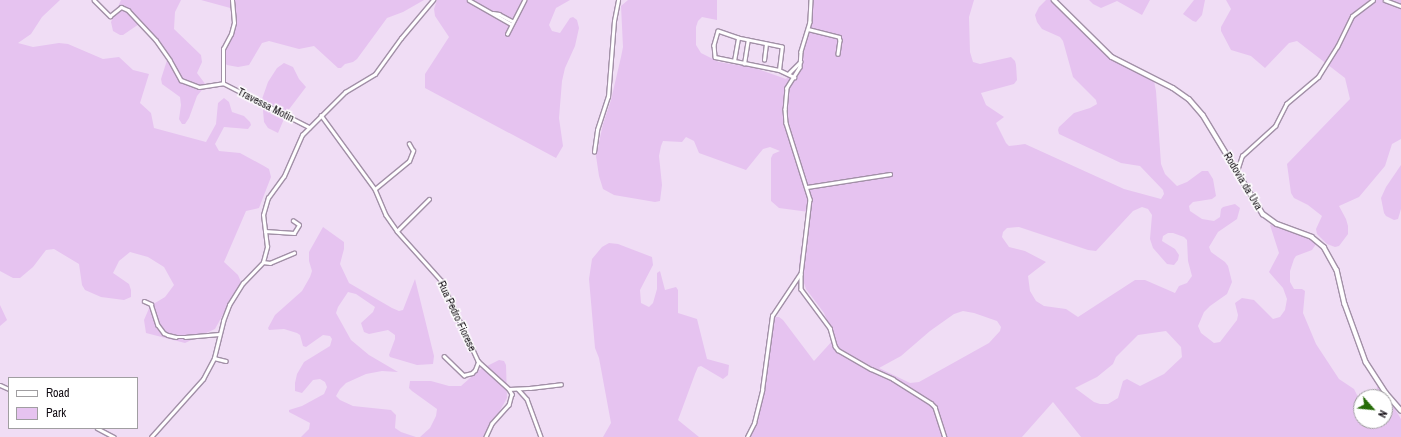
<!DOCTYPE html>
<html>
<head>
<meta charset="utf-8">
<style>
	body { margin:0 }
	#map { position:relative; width:1401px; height:437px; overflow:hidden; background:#f0ddf5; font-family:"Archivo Narrow",sans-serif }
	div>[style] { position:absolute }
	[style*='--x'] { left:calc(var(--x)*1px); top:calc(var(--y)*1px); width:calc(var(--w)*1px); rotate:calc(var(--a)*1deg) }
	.green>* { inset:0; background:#e6c3f0 }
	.roads { filter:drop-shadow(1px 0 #a290a7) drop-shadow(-1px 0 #a290a7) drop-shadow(0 1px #a290a7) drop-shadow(0 -1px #a290a7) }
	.street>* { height:2.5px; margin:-1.25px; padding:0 1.25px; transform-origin:1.25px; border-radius:1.25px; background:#fff }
	.secondary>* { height:3.5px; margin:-1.75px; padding:0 1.75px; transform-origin:1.75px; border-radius:1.75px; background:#fff }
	span { translate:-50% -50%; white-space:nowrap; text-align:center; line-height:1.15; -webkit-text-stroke:3px #fff; paint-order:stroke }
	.street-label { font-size:11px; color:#120c13 }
	.legend { position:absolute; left:8px; top:377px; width:130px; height:52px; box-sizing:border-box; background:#fff; border:1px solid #a09ea1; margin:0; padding:5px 7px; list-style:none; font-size:12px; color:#120c13 }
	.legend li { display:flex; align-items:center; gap:8px; height:20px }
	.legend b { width:20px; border:1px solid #a09ea1 }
	.north { position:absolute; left:1353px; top:389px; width:40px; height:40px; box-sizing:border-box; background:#fff; border:1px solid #a09ea1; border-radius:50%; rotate:117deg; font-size:11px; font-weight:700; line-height:16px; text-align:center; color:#120c13 }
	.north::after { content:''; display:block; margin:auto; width:14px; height:18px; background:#266c07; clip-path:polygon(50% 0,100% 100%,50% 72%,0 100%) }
</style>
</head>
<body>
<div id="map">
	<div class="green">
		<div style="clip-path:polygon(0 0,60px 0,42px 17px,31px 34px,18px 43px,33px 47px,59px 43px,68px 44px,103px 59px,119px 57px,133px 70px,149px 74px,140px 103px,151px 113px,154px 128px,206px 142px,216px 124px,218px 103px,224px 98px,229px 102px,232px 112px,244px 116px,250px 122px,251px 125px,248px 129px,224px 127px,215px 144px,219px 151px,240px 153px,264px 166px,269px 169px,271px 177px,259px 208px,246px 211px,224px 262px,238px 275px,241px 282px,215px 329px,185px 343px,146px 333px,144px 320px,150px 306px,165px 297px,174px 285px,164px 267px,148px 257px,130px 252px,119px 261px,113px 273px,129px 284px,131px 290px,131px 297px,124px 300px,101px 297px,85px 290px,82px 285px,79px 264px,54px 249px,46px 250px,33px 267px,20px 278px,13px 278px,0 271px)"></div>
		<div style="clip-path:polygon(121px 0,181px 0,175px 12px,174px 29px,201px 55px,202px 62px,197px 73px,206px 85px,197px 96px,189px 118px,185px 124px,182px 124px,179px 119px,181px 105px,180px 97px,162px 84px,161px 79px,169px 54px,142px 22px,123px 35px,120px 35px,113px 31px,111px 22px)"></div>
		<div style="clip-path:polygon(201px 0,424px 0,403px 12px,387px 18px,357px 59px,353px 62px,345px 64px,341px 68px,338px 68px,314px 46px,299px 49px,269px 41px,262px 43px,249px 65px,238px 67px,227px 65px,224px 62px,222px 55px,234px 21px,234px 9px)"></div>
		<div style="clip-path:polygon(437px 0,570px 0,556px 8px,549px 25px,552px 31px,560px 33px,570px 18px,573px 17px,577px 20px,579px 28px,575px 46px,565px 68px,562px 81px,559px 118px,563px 146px,556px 158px,425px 88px,425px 74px,449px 37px,435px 16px,434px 9px)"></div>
		<div style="clip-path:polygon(evenodd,628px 0,717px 0,717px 20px,702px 17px,698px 21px,696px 27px,696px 45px,701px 53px,719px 62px,755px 68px,786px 79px,803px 56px,812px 0,974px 0,969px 17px,970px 52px,973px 62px,980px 64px,1011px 57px,1015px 61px,1016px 65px,1017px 80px,1014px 84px,981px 93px,986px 105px,1004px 117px,996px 123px,1006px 143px,1009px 146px,1025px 144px,1124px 189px,1161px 199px,1164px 194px,1163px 190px,1140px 166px,1121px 163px,1059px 134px,1058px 130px,1059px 127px,1074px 113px,1090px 108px,1097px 104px,1096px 100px,1073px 77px,1063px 41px,1060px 37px,1042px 29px,1037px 22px,1035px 15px,1039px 7px,1046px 0,1054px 0,1112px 57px,1126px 67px,1151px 78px,1154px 81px,1156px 91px,1161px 164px,1165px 174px,1177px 186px,1187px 182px,1202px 171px,1208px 171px,1213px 179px,1216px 196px,1212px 199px,1193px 202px,1189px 206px,1190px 211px,1202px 219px,1214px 221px,1220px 217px,1221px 209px,1223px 207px,1235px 204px,1240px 208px,1237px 219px,1218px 232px,1209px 247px,1211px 252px,1225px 262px,1228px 266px,1232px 282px,1227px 294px,1210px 306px,1204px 312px,1198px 326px,1201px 333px,1214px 343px,1220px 342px,1237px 320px,1238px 315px,1235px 303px,1242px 298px,1254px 300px,1273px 319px,1280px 317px,1285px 310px,1287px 299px,1283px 288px,1269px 272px,1279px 253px,1270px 225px,1274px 223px,1287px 230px,1300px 232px,1316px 241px,1316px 244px,1312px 250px,1296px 256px,1294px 259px,1290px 271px,1290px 282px,1294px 289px,1302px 289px,1305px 291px,1303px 313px,1316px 344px,1339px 379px,1354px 389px,1361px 403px,1361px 421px,1385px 421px,1385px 397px,1376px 396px,1377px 387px,1381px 386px,1401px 419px,1401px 437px,1081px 437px,1053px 402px,1022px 437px,746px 437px,757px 414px,774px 317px,779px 317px,783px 320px,814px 361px,834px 339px,824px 313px,806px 289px,799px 268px,800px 255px,809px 212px,779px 208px,771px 201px,771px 158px,773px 154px,780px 151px,770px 147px,763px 149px,746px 170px,699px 153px,694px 141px,686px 137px,682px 142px,663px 141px,661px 146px,659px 156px,662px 185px,660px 201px,655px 202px,614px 195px,603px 189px,599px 176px,596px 156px,603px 124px,611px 100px,621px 57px,623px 47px,621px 6px,628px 0,1142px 207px,1148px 209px,1152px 215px,1150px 239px,1153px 248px,1167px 264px,1174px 265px,1178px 260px,1179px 255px,1175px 249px,1162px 241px,1163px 236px,1168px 233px,1173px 233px,1184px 237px,1187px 240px,1188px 261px,1192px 276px,1187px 283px,1179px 286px,1175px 293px,1145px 280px,1135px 280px,1078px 317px,1066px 309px,1044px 306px,1036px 301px,1030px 291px,1028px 276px,1046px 262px,1025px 251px,1009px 247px,1002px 237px,1003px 232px,1007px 228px,1019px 227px,1088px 250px,1096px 251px,1133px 211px,1142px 207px,628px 0,963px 311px,974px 313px,997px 321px,1001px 327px,1000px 331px,989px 343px,919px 382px,910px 383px,879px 368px,901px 356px,930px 331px,954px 314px,963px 311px,628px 0,1166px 331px,1181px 347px,1182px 357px,1164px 374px,1140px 386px,1127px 379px,1123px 381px,1118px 398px,1108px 404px,1100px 404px,1094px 402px,1075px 388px,1097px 377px,1113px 364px,1116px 357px,1138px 335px,1166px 331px)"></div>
		<div style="clip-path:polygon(1089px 0,1150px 0,1142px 15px,1117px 1px,1101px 8px,1093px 4px)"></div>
		<div style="clip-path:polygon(1194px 0,1205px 0,1202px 15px,1196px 22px,1193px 21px,1183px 14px)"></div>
		<div style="clip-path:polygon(1226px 0,1401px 0,1401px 139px,1392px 144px,1385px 166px,1359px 197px,1339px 206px,1346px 219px,1348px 226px,1348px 234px,1339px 246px,1335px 247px,1327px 244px,1317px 234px,1316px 229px,1322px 216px,1308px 205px,1294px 198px,1291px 193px,1287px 164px,1350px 99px,1345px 78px,1297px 41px,1289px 43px,1265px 68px,1251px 56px,1231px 50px,1221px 31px,1221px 27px,1231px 9px)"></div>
		<div style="clip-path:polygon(284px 63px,293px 67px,299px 79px,306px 87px,287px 112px,278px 133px,268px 128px,264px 122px,262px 99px,268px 82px,277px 68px)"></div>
		<div style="clip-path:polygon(1401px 165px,1401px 209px,1398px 219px,1394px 220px,1386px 216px,1384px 213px,1381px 198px,1386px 187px)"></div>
		<div style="clip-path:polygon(323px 227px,344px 242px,344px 249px,340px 264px,349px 283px,392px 308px,399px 311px,403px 310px,415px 279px,434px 356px,433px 364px,417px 365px,390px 357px,389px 355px,395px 339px,395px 335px,388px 330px,369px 334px,364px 332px,361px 323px,373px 312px,375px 307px,356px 294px,348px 292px,338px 307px,336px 313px,351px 340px,369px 355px,398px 372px,382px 371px,366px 374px,346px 383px,340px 389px,336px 396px,340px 400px,353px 406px,391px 410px,396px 415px,395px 428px,401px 432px,416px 437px,301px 437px,309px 429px,310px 423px,289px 412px,289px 410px,302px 406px,324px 394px,327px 387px,325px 382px,320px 379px,313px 380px,302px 393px,295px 391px,295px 383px,297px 374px,304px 362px,330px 346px,332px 339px,330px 336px,323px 335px,306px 347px,303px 346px,300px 335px,297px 333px,284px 329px,269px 330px,268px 328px,275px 315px,302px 291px,310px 277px,312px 271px,309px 261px,309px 252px)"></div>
		<div style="clip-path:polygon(609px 243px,618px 244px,652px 257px,653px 265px,640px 290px,641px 303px,649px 307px,653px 303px,657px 289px,657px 273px,660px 271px,665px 290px,676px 287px,678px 290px,678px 313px,697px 319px,707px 359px,729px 365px,728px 375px,723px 379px,701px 366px,698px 367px,695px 374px,678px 420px,699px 437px,603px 437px,611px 423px,599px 358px,595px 348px,589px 279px,592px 259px,602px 247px)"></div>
		<div style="clip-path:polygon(0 305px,7px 320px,0 326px)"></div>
		<div style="clip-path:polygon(499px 360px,504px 361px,506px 365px,507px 398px,485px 437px,420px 437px,430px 428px,436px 416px,437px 409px,412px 391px,409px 388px,410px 381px,431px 381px,449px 386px,461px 386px,479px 370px)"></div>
	</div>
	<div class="roads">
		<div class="street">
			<div style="--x:94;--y:0;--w:23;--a:45"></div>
			<div style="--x:110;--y:16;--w:14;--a:-39"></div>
			<div style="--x:121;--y:7;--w:8;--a:23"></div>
			<div style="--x:128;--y:10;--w:41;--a:47"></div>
			<div style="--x:156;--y:40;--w:24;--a:55"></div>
			<div style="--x:170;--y:60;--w:23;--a:61"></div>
			<div style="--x:181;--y:80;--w:19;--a:21"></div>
			<div style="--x:199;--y:87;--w:24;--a:-9"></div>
			<div style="--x:469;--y:0;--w:48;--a:29.7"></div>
			<div style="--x:811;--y:0;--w:22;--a:93"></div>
			<div style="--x:810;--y:22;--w:31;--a:107"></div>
			<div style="--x:801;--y:52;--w:15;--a:94"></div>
			<div style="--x:800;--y:67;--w:25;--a:122"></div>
			<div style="--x:787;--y:88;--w:21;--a:95"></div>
			<div style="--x:785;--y:109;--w:14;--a:86"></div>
			<div style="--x:786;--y:123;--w:80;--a:72.5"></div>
			<div style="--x:810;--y:199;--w:76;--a:96.8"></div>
			<div style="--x:801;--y:274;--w:15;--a:90"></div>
			<div style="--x:801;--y:289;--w:49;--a:53.4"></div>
			<div style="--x:830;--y:328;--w:19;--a:74"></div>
			<div style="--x:835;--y:346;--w:5;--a:53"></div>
			<div style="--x:838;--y:350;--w:38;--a:30"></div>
			<div style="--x:871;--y:369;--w:24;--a:24"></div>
			<div style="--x:893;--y:379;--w:45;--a:32.3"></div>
			<div style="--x:931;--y:403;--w:6;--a:45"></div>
			<div style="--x:935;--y:407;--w:32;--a:72"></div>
			<div style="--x:1385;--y:0;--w:17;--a:21"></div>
			<div style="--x:493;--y:13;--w:6;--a:9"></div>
			<div style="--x:499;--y:14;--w:15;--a:28"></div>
			<div style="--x:808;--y:29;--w:32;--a:14"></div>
			<div style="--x:839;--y:37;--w:3;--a:72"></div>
			<div style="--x:840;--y:40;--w:14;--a:98"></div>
			<div style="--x:507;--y:34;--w:38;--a:-63"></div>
			<div style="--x:764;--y:60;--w:16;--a:-83"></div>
			<div style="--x:734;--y:61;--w:23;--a:-80"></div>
			<div style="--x:744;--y:64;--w:24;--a:-81"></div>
			<div style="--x:779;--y:70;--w:23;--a:-83"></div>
			<div style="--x:782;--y:47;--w:45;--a:-168.4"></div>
			<div style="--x:738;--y:38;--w:21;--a:-161"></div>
			<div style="--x:718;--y:31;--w:15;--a:106"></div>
			<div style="--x:714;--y:45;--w:12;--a:85"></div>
			<div style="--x:715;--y:57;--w:65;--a:11.5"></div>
			<div style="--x:779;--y:70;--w:17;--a:25"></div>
			<div style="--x:789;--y:73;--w:16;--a:-45"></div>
			<div style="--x:223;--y:83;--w:97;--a:27.1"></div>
			<div style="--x:223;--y:83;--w:34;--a:-90"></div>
			<div style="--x:223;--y:49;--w:17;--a:-62"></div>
			<div style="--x:231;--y:34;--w:11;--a:-75"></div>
			<div style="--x:234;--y:23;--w:23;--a:-95"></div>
			<div style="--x:321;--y:115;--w:92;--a:53.9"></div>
			<div style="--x:375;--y:189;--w:28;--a:67"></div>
			<div style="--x:386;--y:215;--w:19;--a:55"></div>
			<div style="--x:397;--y:231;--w:66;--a:48.1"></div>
			<div style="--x:441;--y:280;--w:89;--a:65.4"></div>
			<div style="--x:478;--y:361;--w:42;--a:42.1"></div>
			<div style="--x:509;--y:389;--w:6;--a:59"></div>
			<div style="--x:512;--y:394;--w:11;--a:105"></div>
			<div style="--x:509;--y:405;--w:25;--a:132"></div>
			<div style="--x:492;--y:424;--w:14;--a:115"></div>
			<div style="--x:594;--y:152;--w:22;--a:-82"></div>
			<div style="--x:597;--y:130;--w:35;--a:-72"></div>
			<div style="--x:608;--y:97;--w:76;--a:-85.5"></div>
			<div style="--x:614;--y:21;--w:21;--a:-79"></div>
			<div style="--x:1237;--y:171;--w:16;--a:-72"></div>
			<div style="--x:1242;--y:156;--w:45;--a:-42.3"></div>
			<div style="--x:1275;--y:126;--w:25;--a:-63"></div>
			<div style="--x:1286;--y:104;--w:42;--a:-40.2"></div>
			<div style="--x:1318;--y:77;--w:36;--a:-58"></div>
			<div style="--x:1337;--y:47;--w:34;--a:-64"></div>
			<div style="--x:1352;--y:16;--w:26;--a:-37"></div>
			<div style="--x:807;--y:187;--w:84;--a:-8.9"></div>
			<div style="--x:375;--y:189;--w:44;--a:-39.5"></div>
			<div style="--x:409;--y:161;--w:11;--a:-68"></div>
			<div style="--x:413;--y:151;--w:8;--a:-120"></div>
			<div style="--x:265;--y:231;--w:29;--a:4"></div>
			<div style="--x:294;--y:233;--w:9;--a:-58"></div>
			<div style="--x:299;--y:225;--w:7;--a:-146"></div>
			<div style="--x:397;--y:231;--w:45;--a:-45"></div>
			<div style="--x:263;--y:262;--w:7;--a:8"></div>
			<div style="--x:270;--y:263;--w:26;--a:-23"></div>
			<div style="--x:144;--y:301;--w:8;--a:23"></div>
			<div style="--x:151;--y:304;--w:22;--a:72"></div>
			<div style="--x:158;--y:325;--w:10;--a:53"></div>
			<div style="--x:164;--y:333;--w:4;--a:27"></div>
			<div style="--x:168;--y:335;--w:8;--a:14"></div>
			<div style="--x:176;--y:337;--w:9;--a:0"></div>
			<div style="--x:185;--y:337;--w:34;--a:-5"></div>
			<div style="--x:444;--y:356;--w:28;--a:44"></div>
			<div style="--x:464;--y:375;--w:8;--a:-14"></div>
			<div style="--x:472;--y:373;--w:4;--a:-45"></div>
			<div style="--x:475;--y:370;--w:9;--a:-69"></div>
			<div style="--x:214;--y:358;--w:12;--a:14"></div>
			<div style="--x:0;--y:385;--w:10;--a:24"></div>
			<div style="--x:509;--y:389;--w:21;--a:-3"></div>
			<div style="--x:530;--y:388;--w:31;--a:-7"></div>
			<div style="--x:518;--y:389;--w:13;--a:48"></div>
			<div style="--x:527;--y:399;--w:40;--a:69.8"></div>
			<div style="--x:97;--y:428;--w:19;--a:28"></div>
			<div style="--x:151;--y:437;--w:78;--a:-48.1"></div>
			<div style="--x:203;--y:379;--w:24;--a:-62"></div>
			<div style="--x:214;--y:358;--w:38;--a:-76"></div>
			<div style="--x:223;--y:321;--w:17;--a:-69"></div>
			<div style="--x:229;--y:305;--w:26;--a:-58"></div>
			<div style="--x:243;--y:283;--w:29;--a:-46"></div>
			<div style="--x:263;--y:262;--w:16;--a:-75"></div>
			<div style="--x:267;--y:247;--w:32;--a:-97"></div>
			<div style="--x:263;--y:215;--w:18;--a:-74"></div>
			<div style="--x:268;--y:198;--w:27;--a:-54"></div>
			<div style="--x:284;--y:176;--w:45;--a:-66.3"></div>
			<div style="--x:302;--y:135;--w:61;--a:-45"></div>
			<div style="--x:345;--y:92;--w:35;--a:-31"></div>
			<div style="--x:375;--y:74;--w:44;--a:-54.2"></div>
			<div style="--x:401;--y:38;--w:50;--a:-49.9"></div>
			<div style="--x:747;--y:437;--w:16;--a:-63"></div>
			<div style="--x:754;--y:423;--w:34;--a:-76"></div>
			<div style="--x:762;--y:390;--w:75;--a:-82.3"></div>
			<div style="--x:772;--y:316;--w:50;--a:-56.3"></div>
		</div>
		<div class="secondary">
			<div style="--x:1054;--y:0;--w:81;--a:44.5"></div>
			<div style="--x:1112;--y:57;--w:68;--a:26.9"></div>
			<div style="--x:1173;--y:88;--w:19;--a:35"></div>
			<div style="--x:1189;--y:99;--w:21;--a:49"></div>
			<div style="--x:1203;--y:115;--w:116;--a:58.8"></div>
			<div style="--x:1263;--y:214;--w:17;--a:36"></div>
			<div style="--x:1277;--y:224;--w:37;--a:20"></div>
			<div style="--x:1312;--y:237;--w:16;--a:40"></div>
			<div style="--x:1324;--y:247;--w:26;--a:61"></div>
			<div style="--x:1337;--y:270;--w:35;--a:77"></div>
			<div style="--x:1345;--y:304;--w:62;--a:70.1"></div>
			<div style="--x:1366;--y:362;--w:37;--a:57"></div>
			<div style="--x:1386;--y:393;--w:23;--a:49"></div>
		</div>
	</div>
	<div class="street-label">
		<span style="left:266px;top:105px;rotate:27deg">Travessa Motin</span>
		<span style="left:1243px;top:181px;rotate:59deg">Rodovia da Uva</span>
		<span style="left:457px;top:316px;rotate:65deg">Rua Pedro Fiorese</span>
	</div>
	<ul class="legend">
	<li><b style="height:5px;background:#fff"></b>Road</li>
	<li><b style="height:11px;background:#e6c3f0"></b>Park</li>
	</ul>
	<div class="north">N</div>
</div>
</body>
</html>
